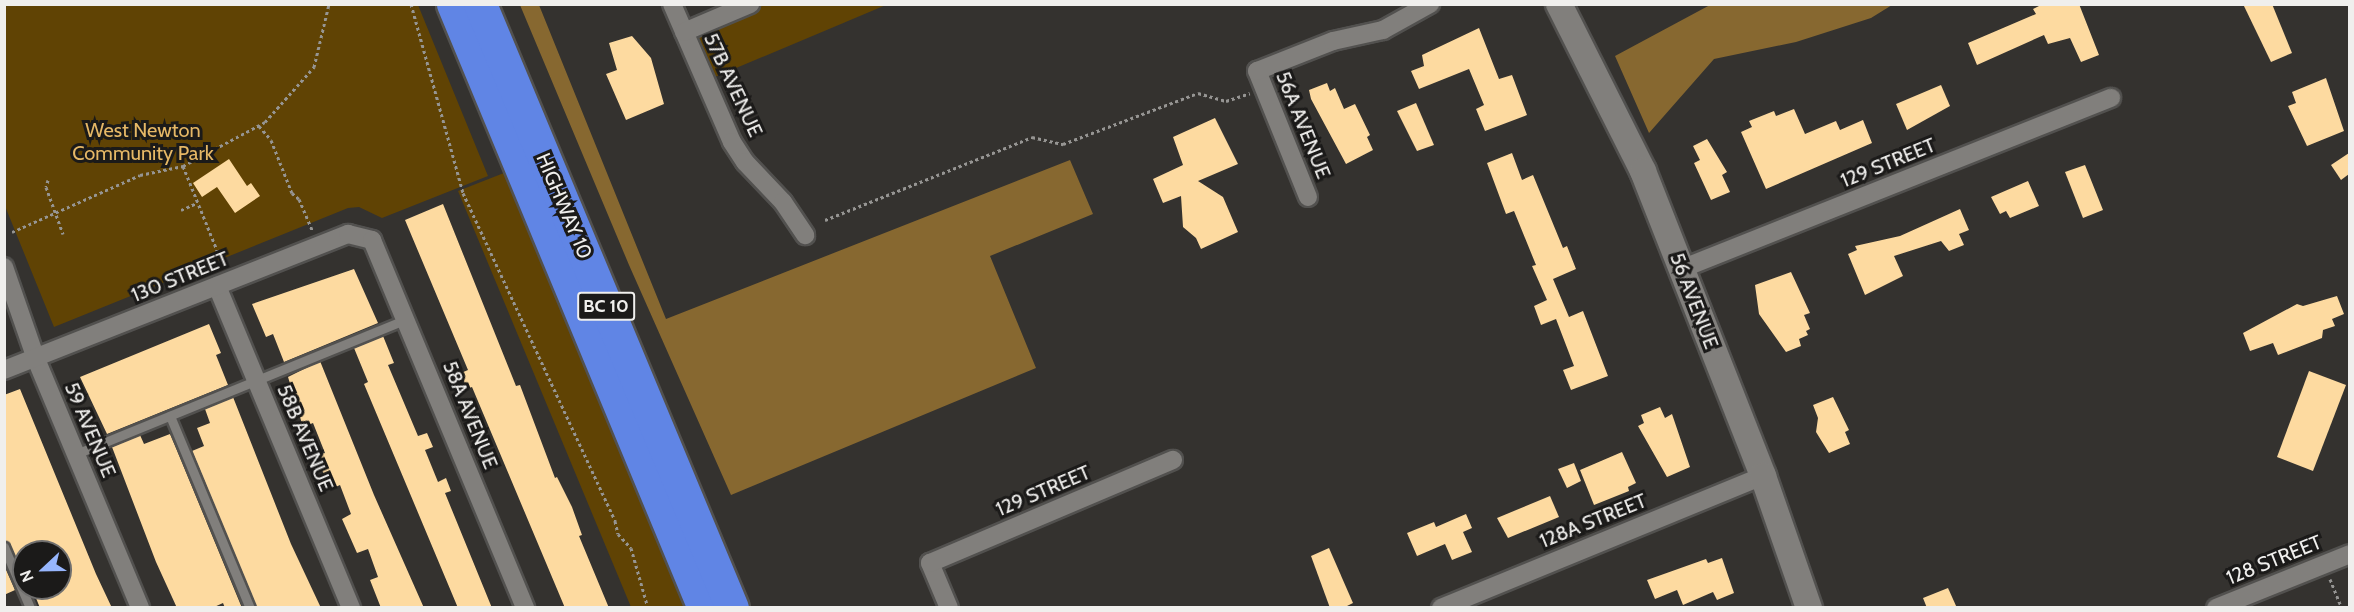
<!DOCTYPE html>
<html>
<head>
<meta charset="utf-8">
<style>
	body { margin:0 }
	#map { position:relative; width:2354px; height:612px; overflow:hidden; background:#34322f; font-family:Cabin,sans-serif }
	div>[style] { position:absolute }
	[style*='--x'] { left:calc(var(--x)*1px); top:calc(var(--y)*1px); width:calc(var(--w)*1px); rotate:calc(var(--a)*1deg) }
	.green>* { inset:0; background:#604304 }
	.forest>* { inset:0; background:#876830 }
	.building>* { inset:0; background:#fddaa0 }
	.path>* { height:3px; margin-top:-1.5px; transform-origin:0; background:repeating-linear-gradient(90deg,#969593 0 3px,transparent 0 6px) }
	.roads { filter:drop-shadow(2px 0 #52514f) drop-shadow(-2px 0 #52514f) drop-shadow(0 2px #52514f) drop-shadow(0 -2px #52514f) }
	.lane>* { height:9px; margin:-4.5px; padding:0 4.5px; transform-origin:4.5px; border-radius:4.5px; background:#817f7c }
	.street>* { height:18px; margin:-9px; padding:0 9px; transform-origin:9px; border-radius:9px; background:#817f7c }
	.secondary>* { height:26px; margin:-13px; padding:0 13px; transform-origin:13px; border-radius:13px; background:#817f7c }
	.highway>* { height:33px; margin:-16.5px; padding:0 16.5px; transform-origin:16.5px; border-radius:16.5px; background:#6085e5 }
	span { translate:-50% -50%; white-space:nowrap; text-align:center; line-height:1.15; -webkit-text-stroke:6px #1b1a19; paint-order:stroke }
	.shield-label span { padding:2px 4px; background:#1b1a19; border:2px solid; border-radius:4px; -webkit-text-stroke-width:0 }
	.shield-label { font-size:18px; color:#f0efed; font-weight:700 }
	.street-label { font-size:20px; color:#f0efed }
	.park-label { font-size:20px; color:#e6b866 }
	.frame { position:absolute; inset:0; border:6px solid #f0efed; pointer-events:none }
	.north { position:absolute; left:12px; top:540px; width:60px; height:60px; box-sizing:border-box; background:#1b1a19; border:2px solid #706f6e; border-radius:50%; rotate:248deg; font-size:16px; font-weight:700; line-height:24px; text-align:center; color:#f0efed }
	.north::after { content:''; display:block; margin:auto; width:21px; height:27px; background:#97b6fd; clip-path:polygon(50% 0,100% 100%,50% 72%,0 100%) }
</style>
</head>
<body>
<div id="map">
	<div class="green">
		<div style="clip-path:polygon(4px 5px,418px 5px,488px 176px,382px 218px,359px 207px,348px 208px,54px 327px,5px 206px)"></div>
		<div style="clip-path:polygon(752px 5px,886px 5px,710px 79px,692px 34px)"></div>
		<div style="clip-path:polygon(509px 171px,688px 607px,631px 607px,458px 191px)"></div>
	</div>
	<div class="forest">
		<div style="clip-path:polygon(520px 5px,539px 5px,666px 319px,1070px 160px,1093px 214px,990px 256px,1036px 368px,731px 495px,629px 265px)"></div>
		<div style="clip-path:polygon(1710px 5px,1710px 4px,1892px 5px,1871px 18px,1796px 42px,1714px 59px,1649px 133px,1615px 56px)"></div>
	</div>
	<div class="building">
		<div style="clip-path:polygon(2043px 4px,2079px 4px,2099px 55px,2081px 62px,2070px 38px,2048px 44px,2044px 35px,1977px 65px,1968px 43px,2036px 14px,2033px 9px)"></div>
		<div style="clip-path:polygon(2243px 4px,2272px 4px,2292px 53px,2271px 62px)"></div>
		<div style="clip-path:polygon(1479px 28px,1499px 79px,1512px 75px,1527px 115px,1485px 131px,1476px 109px,1484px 105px,1469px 69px,1419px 89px,1411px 71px,1424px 66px,1422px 55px)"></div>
		<div style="clip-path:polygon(632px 36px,651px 58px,664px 104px,626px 120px,606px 74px,617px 70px,609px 43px)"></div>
		<div style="clip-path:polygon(2326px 78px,2344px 131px,2307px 146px,2288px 106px,2296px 103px,2292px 92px)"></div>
		<div style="clip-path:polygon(1327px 83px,1330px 91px,1335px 88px,1344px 109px,1355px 104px,1370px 135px,1367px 137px,1373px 150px,1346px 164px,1311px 99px,1309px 90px)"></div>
		<div style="clip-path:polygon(1941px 85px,1950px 106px,1907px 130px,1896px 104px)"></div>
		<div style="clip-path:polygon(1416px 103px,1434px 145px,1417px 151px,1397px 111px)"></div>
		<div style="clip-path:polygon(1794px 109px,1805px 134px,1836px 121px,1840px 130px,1863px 120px,1872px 143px,1766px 189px,1741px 132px,1752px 127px,1749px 121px,1774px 111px,1776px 116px)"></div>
		<div style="clip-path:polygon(1215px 118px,1238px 164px,1198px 181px,1223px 197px,1238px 232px,1201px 249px,1196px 238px,1183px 227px,1181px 196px,1163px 203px,1153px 179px,1183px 165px,1173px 137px)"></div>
		<div style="clip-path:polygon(1707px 139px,1727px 172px,1722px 175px,1730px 192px,1711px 200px,1694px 163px,1700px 160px,1693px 146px)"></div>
		<div style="clip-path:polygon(1512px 153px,1522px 180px,1533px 175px,1563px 248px,1567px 246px,1576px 269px,1553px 279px,1569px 317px,1583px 311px,1608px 376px,1571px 390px,1563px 370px,1574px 366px,1556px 319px,1541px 325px,1534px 306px,1547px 300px,1532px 266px,1536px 265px,1514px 211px,1506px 214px,1487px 163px)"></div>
		<div style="clip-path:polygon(2349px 153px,2349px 174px,2341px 180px,2331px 165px)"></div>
		<div style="clip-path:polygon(229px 159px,247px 186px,251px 183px,260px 196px,235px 213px,217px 187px,202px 197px,193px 183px)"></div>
		<div style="clip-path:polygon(2085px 165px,2103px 210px,2083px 218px,2065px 172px)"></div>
		<div style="clip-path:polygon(2028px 181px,2039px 206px,2010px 218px,2006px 211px,2000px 214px,1991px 197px)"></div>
		<div style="clip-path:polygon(443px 204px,516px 386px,520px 385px,555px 478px,557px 477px,572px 507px,582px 535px,579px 536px,609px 608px,565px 608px,472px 387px,467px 389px,461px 373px,468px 370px,405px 220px)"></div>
		<div style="clip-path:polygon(1960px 209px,1969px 230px,1959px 234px,1964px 245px,1949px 251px,1941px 241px,1894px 256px,1903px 276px,1865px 295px,1848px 254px,1857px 250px,1855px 246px,1900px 236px)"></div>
		<div style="clip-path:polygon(354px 269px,378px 323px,284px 362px,273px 334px,266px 337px,252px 304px)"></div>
		<div style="clip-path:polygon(1791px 272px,1810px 313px,1804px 315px,1810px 329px,1806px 331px,1808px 335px,1799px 339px,1801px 346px,1786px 352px,1759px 314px,1755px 285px)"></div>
		<div style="clip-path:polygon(2337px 296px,2344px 314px,2332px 319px,2335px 326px,2323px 330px,2322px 338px,2278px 355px,2273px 343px,2250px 351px,2243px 333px,2297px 304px,2303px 306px)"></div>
		<div style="clip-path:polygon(209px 324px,221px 353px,216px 355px,228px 385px,107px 434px,80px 377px)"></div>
		<div style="clip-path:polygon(383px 336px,394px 363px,388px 365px,418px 436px,427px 433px,433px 447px,425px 450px,438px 482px,446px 478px,451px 491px,445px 493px,492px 608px,458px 608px,364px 384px,368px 382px,354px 348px)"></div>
		<div style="clip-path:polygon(320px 361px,374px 495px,424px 608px,381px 608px,370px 580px,378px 577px,368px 549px,357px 553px,342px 519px,351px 514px,340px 485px,331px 489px,322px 470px,316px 456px,325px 453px,313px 423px,303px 427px,288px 377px)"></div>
		<div style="clip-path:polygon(2309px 371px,2346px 385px,2313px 471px,2277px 457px)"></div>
		<div style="clip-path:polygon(20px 389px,96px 574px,112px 608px,40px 608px,32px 588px,60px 588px,60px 552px,24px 552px,24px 577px,10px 544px,4px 540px,4px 395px)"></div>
		<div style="clip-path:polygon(233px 397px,291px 544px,321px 608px,257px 608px,192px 451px,204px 446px,197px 428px,210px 423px,205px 409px)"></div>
		<div style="clip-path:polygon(1833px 397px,1849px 430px,1845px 432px,1850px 444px,1829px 453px,1816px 432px,1818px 418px,1813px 405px)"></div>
		<div style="clip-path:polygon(1660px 407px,1665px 418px,1672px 414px,1690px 467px,1667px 477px,1638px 426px,1644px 423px,1641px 415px)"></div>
		<div style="clip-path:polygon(170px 434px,176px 448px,242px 608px,225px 608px,223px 603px,212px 608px,177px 608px,156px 562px,112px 447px,140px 435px,144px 444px)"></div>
		<div style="clip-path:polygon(1622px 452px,1636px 483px,1628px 487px,1629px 491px,1594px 505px,1580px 470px)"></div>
		<div style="clip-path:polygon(1574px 463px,1581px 481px,1567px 488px,1558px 469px)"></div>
		<div style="clip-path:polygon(1550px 496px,1559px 517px,1508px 538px,1497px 518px)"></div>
		<div style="clip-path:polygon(1466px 514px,1472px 528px,1463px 532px,1472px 552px,1452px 560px,1445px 544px,1417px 556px,1407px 533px,1434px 522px,1436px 527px)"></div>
		<div style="clip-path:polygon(1329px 548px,1353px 603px,1343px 608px,1330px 608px,1311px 556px)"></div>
		<div style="clip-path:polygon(1722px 558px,1734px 593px,1717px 600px,1713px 592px,1683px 605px,1677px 590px,1655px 599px,1647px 580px,1706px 559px,1708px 563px)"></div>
		<div style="clip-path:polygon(4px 565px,15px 590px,4px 595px)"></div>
		<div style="clip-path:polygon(1948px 588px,1957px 608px,1927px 608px,1923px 598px)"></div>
	</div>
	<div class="path">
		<div style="--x:411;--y:4;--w:196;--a:74.6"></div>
		<div style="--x:463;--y:193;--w:362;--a:65.1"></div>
		<div style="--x:615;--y:521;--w:13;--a:77"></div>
		<div style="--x:618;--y:534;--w:19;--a:47"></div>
		<div style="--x:631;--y:548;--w:62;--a:74.2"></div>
		<div style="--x:259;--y:126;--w:18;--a:49"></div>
		<div style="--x:271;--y:140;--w:57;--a:68.4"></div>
		<div style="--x:292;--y:193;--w:9;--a:41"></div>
		<div style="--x:299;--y:199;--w:34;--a:67"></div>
		<div style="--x:183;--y:166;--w:107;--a:68"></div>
		<div style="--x:48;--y:180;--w:7;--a:106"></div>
		<div style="--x:46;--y:187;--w:50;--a:70.1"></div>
		<div style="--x:181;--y:210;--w:17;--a:-24"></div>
		<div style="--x:825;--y:220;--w:223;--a:-21.8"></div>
		<div style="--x:1032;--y:137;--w:32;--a:13"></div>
		<div style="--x:1063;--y:144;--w:144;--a:-20.7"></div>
		<div style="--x:1198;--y:93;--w:29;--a:16"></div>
		<div style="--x:1226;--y:101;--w:25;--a:-18"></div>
		<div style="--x:12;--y:232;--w:140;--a:-24"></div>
		<div style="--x:140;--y:175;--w:44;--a:-11.8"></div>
		<div style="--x:183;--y:166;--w:93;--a:-28.2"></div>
		<div style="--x:265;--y:122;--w:74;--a:-48.3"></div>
		<div style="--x:314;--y:67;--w:65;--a:-76.6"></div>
		<div style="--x:2330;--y:579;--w:31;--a:68"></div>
	</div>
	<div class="roads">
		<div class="lane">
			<div style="--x:170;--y:416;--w:208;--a:67.4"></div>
			<div style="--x:76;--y:454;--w:357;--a:-22.2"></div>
			<div style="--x:4;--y:547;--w:66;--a:66.9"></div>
		</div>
		<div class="street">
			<div style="--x:672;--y:4;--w:150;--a:66.5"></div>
			<div style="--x:732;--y:142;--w:24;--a:57"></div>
			<div style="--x:745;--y:162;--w:55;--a:46.5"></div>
			<div style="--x:783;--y:202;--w:40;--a:56"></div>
			<div style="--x:684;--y:32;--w:72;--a:-23"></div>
			<div style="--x:1308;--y:197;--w:136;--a:-112"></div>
			<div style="--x:1257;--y:71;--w:82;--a:-21.5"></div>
			<div style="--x:1333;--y:41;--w:51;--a:-12.4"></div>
			<div style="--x:1383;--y:30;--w:54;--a:-29"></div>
			<div style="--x:4;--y:267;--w:97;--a:70.8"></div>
			<div style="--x:36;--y:359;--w:270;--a:67.3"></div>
			<div style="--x:1681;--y:269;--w:463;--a:-21.7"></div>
			<div style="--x:217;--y:286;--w:349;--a:67.4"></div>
			<div style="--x:4;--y:370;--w:370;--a:-21.6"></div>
			<div style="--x:348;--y:234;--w:25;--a:14"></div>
			<div style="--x:372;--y:240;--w:399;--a:67.4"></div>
			<div style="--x:949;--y:608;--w:49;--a:-112.9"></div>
			<div style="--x:930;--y:563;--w:264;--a:-23"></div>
			<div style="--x:1441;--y:608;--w:348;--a:-22.3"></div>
			<div style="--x:2216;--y:608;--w:144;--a:-21.9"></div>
		</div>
		<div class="secondary">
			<div style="--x:1559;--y:4;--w:187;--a:63.3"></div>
			<div style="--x:1643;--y:171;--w:328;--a:68.5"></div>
			<div style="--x:1763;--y:476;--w:140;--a:70.8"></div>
		</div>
		<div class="highway">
			<div style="--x:453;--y:4;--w:654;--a:67.43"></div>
			<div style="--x:480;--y:4;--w:654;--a:67.35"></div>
		</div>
	</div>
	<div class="shield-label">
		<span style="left:606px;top:306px">BC 10</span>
	</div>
	<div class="street-label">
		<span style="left:733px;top:85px;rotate:65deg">57B AVENUE</span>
		<span style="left:1303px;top:125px;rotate:68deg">56A AVENUE</span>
		<span style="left:1888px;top:163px;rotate:-22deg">129 STREET</span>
		<span style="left:564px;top:206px;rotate:67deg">HIGHWAY 10</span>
		<span style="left:180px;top:277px;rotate:-22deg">130 STREET</span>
		<span style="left:1694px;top:301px;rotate:69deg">56 AVENUE</span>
		<span style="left:470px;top:415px;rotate:68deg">58A AVENUE</span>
		<span style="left:90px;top:430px;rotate:67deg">59 AVENUE</span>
		<span style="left:305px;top:438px;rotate:67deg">58B AVENUE</span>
		<span style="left:1043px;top:491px;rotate:-23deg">129 STREET</span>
		<span style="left:1593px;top:521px;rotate:-22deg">128A STREET</span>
		<span style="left:2274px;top:560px;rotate:-22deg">128 STREET</span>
	</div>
	<div class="park-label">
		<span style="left:143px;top:142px">West Newton<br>Community Park</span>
	</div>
	<div class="frame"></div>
	<div class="north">N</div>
</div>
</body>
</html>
